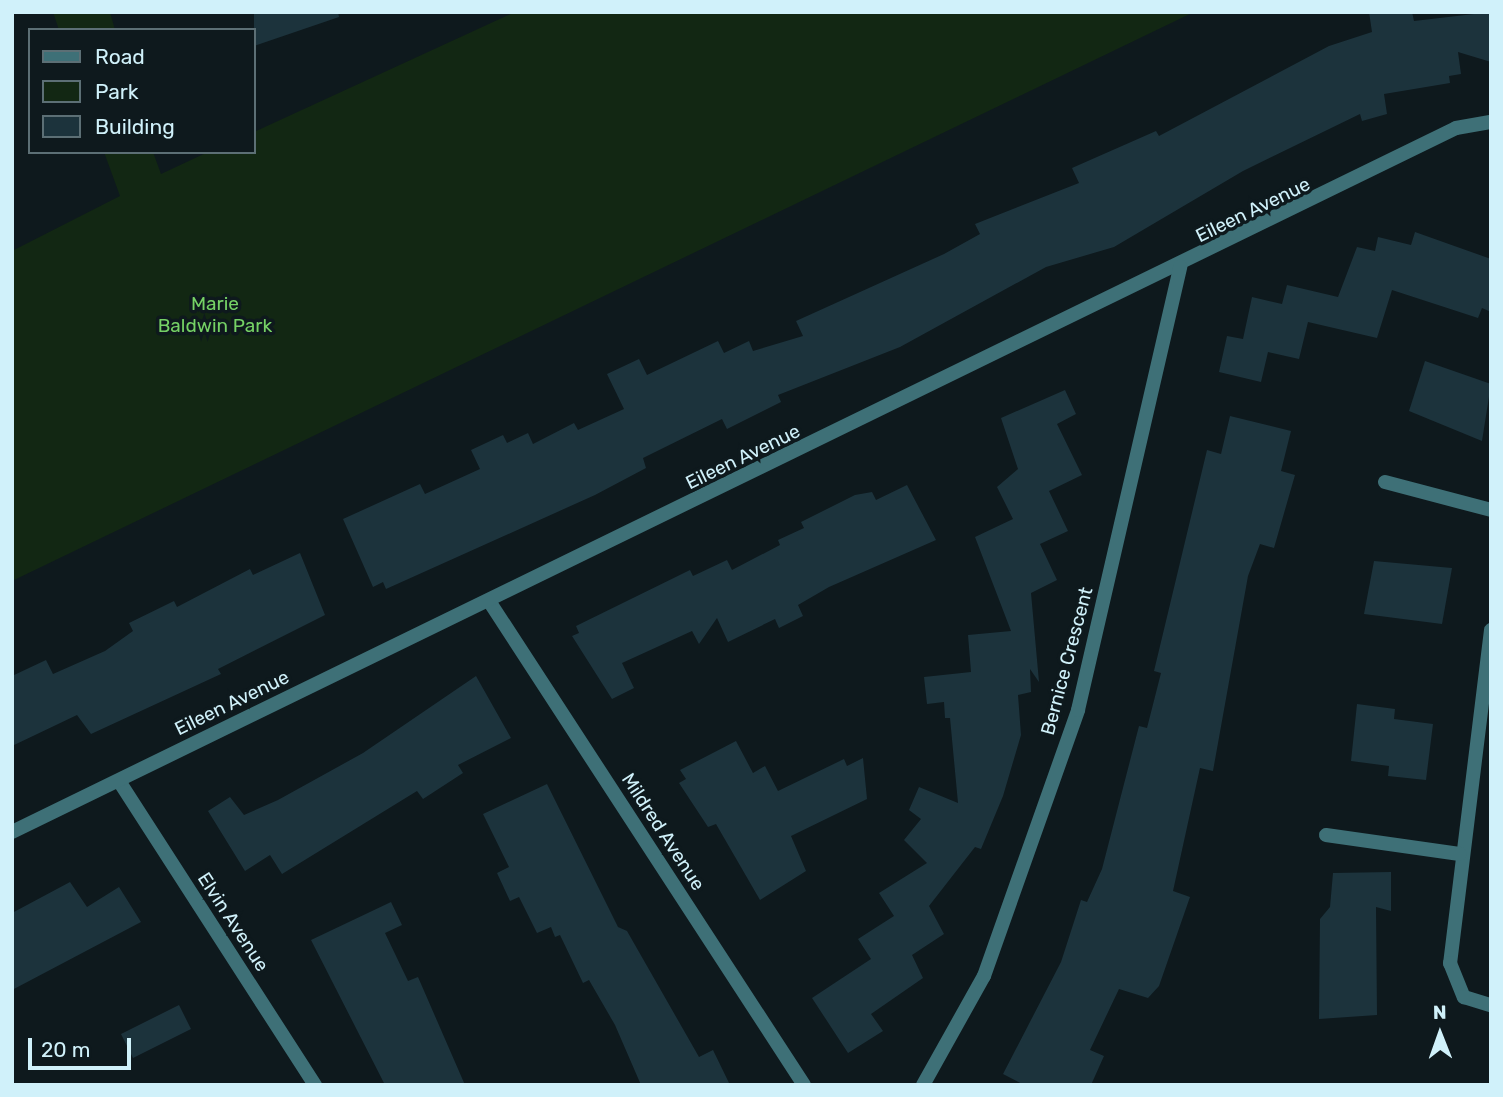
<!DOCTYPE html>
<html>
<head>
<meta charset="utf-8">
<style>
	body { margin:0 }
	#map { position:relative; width:1503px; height:1097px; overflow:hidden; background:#0e191d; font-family:Rubik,sans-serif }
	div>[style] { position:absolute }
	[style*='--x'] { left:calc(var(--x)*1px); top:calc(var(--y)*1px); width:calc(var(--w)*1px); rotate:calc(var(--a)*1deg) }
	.green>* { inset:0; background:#122713 }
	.building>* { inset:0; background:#1c333c }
	.minor>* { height:14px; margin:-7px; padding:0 7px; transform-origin:7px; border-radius:7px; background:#3e7077 }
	span { translate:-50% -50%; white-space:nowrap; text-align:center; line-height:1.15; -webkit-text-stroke:7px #0e191d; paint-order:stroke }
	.street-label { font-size:19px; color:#d0f1fa }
	.park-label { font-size:19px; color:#75d165 }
	.frame { position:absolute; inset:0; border:14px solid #d0f1fa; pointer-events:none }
	.legend { position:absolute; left:28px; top:28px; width:228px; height:126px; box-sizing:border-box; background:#0e191d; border:2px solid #5c6f75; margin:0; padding:9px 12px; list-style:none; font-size:21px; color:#d0f1fa }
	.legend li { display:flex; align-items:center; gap:14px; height:35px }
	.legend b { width:35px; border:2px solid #5c6f75 }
	.north { position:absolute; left:1405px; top:999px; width:70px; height:70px; -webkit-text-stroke:5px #0e191d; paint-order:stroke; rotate:359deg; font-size:19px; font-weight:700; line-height:28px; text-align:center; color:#d0f1fa }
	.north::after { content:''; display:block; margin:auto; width:24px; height:32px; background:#d0f1fa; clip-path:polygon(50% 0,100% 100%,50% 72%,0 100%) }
	.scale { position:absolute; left:28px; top:1038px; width:103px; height:32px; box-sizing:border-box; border:4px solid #d0f1fa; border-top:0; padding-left:9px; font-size:21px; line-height:24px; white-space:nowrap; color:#d0f1fa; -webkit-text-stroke:5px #0e191d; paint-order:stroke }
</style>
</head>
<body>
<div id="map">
	<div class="green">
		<div style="clip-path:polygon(53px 12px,110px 12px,115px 30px,59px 30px)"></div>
		<div style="clip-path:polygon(515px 12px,1194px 12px,12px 581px,12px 251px,120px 196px,104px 152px,153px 152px,161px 174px,208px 152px,254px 152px,254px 132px)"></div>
	</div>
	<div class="building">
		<div style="clip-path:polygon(254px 12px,338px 12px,339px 17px,254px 46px)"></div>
		<div style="clip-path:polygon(1369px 12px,1412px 12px,1414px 21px,1491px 12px,1491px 62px,1458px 52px,1461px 74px,1449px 76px,1450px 83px,1384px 94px,1387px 114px,1362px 121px,1360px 114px,1243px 171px,1114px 247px,1046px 267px,900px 347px,778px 395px,781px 402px,727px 429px,722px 419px,643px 458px,646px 468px,595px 495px,386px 589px,383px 582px,373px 587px,343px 519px,420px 484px,425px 494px,480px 469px,471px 450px,503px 435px,507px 443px,528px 433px,533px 444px,574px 423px,578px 430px,624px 409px,607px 374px,639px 359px,647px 375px,718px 341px,724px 353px,749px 341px,753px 351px,803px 336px,796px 321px,944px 254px,980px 234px,975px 224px,1079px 183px,1072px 168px,1156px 131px,1159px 136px,1329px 46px,1372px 32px)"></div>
		<div style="clip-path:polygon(1415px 232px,1491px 259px,1491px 312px,1482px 308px,1478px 318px,1392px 290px,1377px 338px,1308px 322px,1299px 359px,1268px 352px,1261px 382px,1219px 372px,1227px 336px,1243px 339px,1252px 297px,1282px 304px,1287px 285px,1338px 297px,1357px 247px,1375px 251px,1378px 237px,1411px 245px)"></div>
		<div style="clip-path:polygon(1425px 361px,1491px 384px,1482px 441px,1409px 411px)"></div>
		<div style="clip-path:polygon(1065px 390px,1076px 414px,1057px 424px,1082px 475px,1049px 491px,1068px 531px,1040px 544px,1057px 580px,1031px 593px,1039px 682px,1030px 669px,1031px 692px,1018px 695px,1021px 735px,1003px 796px,981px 849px,975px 847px,929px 906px,944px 934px,912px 955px,923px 978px,871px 1014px,883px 1031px,848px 1053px,812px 998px,871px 959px,858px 939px,894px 916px,879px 893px,927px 863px,904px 840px,921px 819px,909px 810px,919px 787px,958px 803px,950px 718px,945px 718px,944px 702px,927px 704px,924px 677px,971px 672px,968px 635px,1011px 631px,975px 537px,1013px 519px,997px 487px,1018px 469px,1001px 418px)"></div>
		<div style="clip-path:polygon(1230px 416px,1291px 431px,1281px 471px,1295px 475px,1274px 548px,1260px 544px,1248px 576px,1213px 771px,1200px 768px,1173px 891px,1190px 897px,1159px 986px,1148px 998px,1119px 989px,1090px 1050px,1104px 1056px,1091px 1085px,1024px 1085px,1003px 1074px,1061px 962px,1081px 900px,1087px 902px,1102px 869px,1139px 726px,1147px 728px,1161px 673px,1154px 671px,1207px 450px,1221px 454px)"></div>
		<div style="clip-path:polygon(907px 485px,936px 540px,829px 587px,798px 605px,803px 616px,779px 628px,775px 619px,728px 642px,717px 618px,699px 644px,692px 631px,622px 663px,634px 688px,612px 699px,572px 636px,579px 633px,576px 626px,690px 570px,693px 576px,727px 560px,732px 570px,780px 545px,778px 540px,804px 528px,801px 522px,855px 495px,872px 492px,876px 500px)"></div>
		<div style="clip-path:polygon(300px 553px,325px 615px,218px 669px,221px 674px,91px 734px,77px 715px,12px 746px,12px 676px,46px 660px,53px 674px,105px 651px,133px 631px,129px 623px,174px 601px,177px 607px,250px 569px,253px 575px)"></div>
		<div style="clip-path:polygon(1374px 561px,1452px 568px,1442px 624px,1364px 614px)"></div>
		<div style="clip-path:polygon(476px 676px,511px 738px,458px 765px,463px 773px,423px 799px,417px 791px,282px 874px,270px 855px,245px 871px,208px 811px,230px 797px,244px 815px,278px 800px,363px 753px)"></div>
		<div style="clip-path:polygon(1357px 704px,1395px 709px,1394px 719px,1433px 724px,1426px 780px,1388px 776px,1389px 766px,1351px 761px)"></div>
		<div style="clip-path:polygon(736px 741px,753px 773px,765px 766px,778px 791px,844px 759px,847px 766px,863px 758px,867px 799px,791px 836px,806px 871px,760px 900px,716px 824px,708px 827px,679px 783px,686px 779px,680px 770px)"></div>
		<div style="clip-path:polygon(547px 784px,618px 927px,627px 931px,699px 1057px,713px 1050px,730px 1085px,641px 1085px,615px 1025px,589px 980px,583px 983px,560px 935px,555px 937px,551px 927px,537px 933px,519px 897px,510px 901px,497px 873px,509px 867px,483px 814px)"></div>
		<div style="clip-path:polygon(1391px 872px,1391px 911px,1376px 907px,1377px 1015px,1319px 1019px,1320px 919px,1330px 907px,1333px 873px)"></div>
		<div style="clip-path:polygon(70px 882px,87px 907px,119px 887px,141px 922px,12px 990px,12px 913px)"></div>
		<div style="clip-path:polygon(391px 902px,402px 925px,385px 933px,408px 981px,418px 977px,465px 1085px,385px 1085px,311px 940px)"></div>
		<div style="clip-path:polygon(179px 1005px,191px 1029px,133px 1058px,121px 1034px)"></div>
	</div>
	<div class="minor">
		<div style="--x:1385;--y:482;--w:110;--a:14.8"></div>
		<div style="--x:489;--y:601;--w:577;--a:56.94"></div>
		<div style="--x:1491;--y:630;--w:336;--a:97"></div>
		<div style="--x:1450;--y:963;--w:37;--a:68"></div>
		<div style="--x:1464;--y:997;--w:28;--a:17"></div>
		<div style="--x:119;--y:781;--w:362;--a:57.2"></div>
		<div style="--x:12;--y:832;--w:1606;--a:-25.99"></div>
		<div style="--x:1456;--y:128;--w:36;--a:-10"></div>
		<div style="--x:1326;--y:835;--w:135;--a:8.1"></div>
		<div style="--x:923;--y:1085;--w:125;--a:-60.8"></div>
		<div style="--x:984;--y:976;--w:282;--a:-70.5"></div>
		<div style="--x:1078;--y:710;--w:455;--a:-77"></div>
	</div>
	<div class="street-label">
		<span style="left:1253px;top:210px;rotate:-26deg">Eileen Avenue</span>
		<span style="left:743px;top:457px;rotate:-26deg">Eileen Avenue</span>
		<span style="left:1067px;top:661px;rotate:-75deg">Bernice Crescent</span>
		<span style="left:232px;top:703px;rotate:-26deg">Eileen Avenue</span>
		<span style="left:663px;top:832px;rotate:57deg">Mildred Avenue</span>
		<span style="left:233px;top:922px;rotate:57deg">Elvin Avenue</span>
	</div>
	<div class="park-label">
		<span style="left:215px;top:315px">Marie<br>Baldwin Park</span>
	</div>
	<div class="frame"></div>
	<ul class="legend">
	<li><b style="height:9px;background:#3e7077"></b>Road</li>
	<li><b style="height:19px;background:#122713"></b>Park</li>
	<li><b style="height:19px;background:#1c333c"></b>Building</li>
	</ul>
	<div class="north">N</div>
	<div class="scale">20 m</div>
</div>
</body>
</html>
